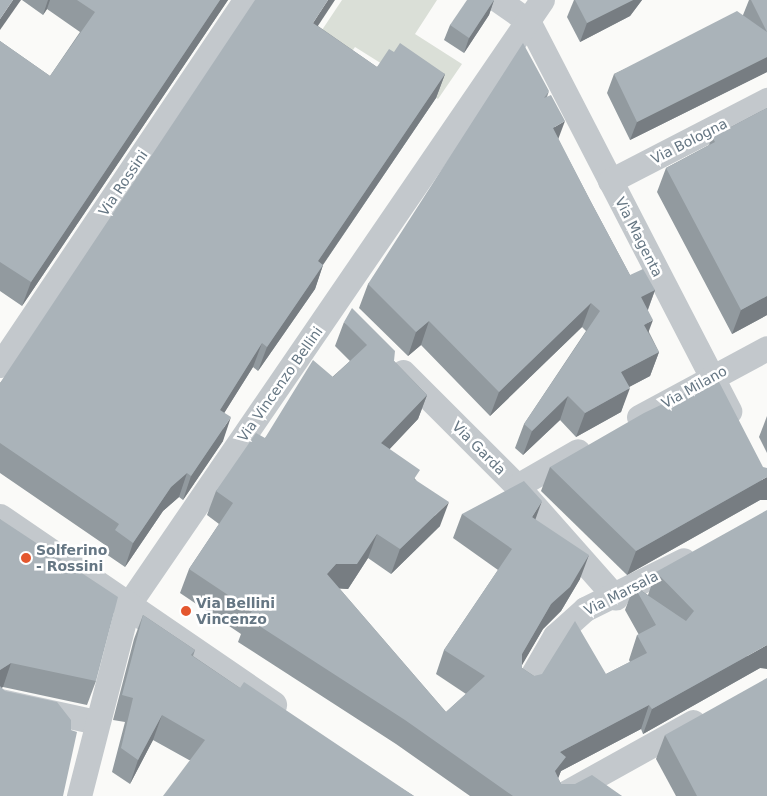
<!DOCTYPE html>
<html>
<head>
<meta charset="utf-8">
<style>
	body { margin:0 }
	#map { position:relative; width:767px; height:796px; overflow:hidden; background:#fafaf8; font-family:"DejaVu Sans",sans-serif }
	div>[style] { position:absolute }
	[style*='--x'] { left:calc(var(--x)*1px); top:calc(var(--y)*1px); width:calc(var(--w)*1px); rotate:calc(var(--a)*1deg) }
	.green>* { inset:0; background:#dadfd7 }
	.minor>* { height:25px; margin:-12.5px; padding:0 12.5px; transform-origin:12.5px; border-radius:12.5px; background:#c3c8cc }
	.tertiary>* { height:28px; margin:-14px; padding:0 14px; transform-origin:14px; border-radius:14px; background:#c3c8cc }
	.wall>* { inset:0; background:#929a9f }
	.shaded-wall>* { inset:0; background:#777d82 }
	.building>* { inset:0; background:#aab3b9 }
	.dots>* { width:14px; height:14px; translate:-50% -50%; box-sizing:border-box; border:2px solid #fff; border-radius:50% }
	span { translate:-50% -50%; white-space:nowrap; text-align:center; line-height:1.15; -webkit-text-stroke:5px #fff; paint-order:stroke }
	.street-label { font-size:14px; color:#657683 }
	.poi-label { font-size:14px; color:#657683; font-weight:700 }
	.left { translate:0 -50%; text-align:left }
</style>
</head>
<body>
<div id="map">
	<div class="green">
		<div style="clip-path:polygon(342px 0,437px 0,415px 34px,462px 64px,438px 99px,355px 47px,333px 79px,320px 33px)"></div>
	</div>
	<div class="minor">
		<div style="--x:498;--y:0;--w:37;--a:35"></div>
		<div style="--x:528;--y:21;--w:439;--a:62.7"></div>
		<div style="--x:610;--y:181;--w:177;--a:-27.3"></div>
		<div style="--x:0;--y:365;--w:440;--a:-56.1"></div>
		<div style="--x:403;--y:372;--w:161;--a:45"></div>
		<div style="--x:517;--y:486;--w:149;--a:48.5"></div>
		<div style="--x:639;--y:417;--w:145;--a:-28.3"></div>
		<div style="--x:517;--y:486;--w:70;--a:-29.8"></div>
		<div style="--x:526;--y:686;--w:58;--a:-59.9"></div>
		<div style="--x:555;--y:636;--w:40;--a:-42"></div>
		<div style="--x:585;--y:609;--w:110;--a:-26.3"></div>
		<div style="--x:0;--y:701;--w:98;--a:12.3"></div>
		<div style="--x:79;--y:796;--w:197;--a:-75.6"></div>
		<div style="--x:128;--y:605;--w:733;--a:-55.62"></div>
		<div style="--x:560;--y:796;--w:152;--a:-29.1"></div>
	</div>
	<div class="tertiary">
		<div style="--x:0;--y:518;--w:331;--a:34.4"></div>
	</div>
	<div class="wall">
		<div style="clip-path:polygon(22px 0,228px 0,22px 306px,0 291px,0 41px,50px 76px,80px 32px,47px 9px,43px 15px)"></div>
		<div style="clip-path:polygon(494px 0,489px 15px,464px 53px,444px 40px,450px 25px)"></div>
		<div style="clip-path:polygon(574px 0,642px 0,630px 16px,580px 42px,567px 17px)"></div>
		<div style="clip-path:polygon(749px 0,767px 0,767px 72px,630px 140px,607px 93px,614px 74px,743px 15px)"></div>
		<div style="clip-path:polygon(318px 26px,377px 67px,394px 52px,445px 74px,436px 98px,323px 265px,315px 289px,258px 371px,253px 367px,224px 413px,223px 441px,183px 500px,179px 497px,163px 511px,125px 567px,106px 554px,108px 547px,0 473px,0 383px)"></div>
		<div style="clip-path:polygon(549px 91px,547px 97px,558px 139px,591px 202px,630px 275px,655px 290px,648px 310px,649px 332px,659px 352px,650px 376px,629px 387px,621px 412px,576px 437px,560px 420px,523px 455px,515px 448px,524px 424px,586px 331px,582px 327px,490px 416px,421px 345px,408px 356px,359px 308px,368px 284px)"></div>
		<div style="clip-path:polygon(767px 108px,767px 315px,732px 334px,657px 192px,666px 168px,709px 145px,712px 137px)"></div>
		<div style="clip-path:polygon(344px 322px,394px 361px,427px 395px,418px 419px,389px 449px,416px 480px,440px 526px,391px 574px,368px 558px,348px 589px,339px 588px,446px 712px,466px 694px,436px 674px,444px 650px,498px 570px,453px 538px,462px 514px,535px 519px,580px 579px,561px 611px,543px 629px,522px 664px,522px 668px,534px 676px,606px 674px,630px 662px,629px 660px,637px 635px,639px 635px,625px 610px,634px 586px,648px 595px,656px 572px,760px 668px,643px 734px,641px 729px,561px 771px,558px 778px,561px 784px,622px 796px,470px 796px,396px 744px,238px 642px,241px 634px,180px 593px,189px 569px,219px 524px,207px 515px,216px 491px,265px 438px,350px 361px,335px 346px)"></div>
		<div style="clip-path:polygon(767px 416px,767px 453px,759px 437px)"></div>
		<div style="clip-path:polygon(550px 467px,763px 467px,760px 500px,627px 575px,541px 491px)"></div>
		<div style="clip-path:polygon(0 519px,96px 681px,87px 705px,3px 687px,2px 687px,0 796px)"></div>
		<div style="clip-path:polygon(143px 615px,195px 650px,193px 656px,240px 688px,414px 796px,189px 760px,153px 740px,130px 784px,112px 772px,125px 722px,113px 720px,134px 639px)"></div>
		<div style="clip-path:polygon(665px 735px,767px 796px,676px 796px,656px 759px)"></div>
	</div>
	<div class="shaded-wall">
		<div style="clip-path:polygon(13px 0,21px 0,0 30px,0 19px)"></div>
		<div style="clip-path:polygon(48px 0,50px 0,47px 9px,43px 15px)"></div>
		<div style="clip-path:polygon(220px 0,228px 0,22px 306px,31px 282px)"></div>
		<div style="clip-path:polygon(328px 0,335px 0,304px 47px,313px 23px)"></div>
		<div style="clip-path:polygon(494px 0,489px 15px,464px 53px,469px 38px)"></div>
		<div style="clip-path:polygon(633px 0,642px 0,630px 16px,580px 42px,587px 23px)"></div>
		<div style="clip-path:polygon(767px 57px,767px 72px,630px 140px,637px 122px)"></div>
		<div style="clip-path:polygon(445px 74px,436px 98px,309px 285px,318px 261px)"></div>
		<div style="clip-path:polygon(565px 121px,556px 145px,553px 128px)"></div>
		<div style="clip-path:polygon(323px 265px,315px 289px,258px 371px,267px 347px)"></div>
		<div style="clip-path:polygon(655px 290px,646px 314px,641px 297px)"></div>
		<div style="clip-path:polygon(767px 296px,767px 315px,732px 334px,741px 310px)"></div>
		<div style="clip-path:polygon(591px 303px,582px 327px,490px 416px,499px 392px)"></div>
		<div style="clip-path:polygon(653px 320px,644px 344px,644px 325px)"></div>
		<div style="clip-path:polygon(429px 321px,421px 345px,408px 356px,416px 332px)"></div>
		<div style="clip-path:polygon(262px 343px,253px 367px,211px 434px,220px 410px)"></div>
		<div style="clip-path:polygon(659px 352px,650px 376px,612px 396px,621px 372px)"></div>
		<div style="clip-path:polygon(630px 388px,621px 412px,576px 437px,585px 413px)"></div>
		<div style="clip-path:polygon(427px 395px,418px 419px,372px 468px,381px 443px)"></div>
		<div style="clip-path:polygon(568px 396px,560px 420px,523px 455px,532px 431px)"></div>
		<div style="clip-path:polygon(231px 417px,223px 441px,183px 500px,191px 476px)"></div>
		<div style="clip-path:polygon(187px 473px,179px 497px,163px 511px,125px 567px,133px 543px,171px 487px)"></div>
		<div style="clip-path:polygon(767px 477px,767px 500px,760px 500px,627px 575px,636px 551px)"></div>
		<div style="clip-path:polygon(542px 501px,533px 526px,532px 517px)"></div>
		<div style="clip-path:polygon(449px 502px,440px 526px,391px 574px,400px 549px)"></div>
		<div style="clip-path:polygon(377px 534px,368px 558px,348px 589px,327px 588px,327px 574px,336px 564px)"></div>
		<div style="clip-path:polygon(589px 555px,580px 579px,561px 611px,543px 629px,514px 679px,522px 654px,551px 604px)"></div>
		<div style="clip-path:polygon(767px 645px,767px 669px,760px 668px,643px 734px,652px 709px)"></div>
		<div style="clip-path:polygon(11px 663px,3px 687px,0 689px,0 670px)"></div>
		<div style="clip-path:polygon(649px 705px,641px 729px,561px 771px,557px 781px,546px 795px,560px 752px)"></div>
		<div style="clip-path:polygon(162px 715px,153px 740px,130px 784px,138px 760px)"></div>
	</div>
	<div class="building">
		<div style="clip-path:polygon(0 0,13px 0,0 19px)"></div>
		<div style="clip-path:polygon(77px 0,220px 0,31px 282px,0 262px,0 41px,50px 76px,95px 12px)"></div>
		<div style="clip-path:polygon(255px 0,328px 0,313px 23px,377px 67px,389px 49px,394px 52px,400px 43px,445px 74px,318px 261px,323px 265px,267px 347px,262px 343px,220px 410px,231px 417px,191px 476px,187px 473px,171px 487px,133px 543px,115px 530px,119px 524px,0 443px,0 383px)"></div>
		<div style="clip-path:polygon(467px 0,494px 0,469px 38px,450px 25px)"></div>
		<div style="clip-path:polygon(575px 0,633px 0,587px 23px)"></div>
		<div style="clip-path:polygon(751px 0,767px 0,767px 32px)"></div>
		<div style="clip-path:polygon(737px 11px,767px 32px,767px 57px,637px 122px,614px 74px)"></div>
		<div style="clip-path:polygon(523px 43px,549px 91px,544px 98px,551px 95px,565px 121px,553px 128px,591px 202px,630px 275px,643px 269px,655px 290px,641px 297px,653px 320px,644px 325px,659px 352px,621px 372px,630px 388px,585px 413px,568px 396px,532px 431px,524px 424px,600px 311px,591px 303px,499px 392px,429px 321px,416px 332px,368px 284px)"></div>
		<div style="clip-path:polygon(767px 108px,767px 296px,741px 310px,666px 168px,715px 142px,712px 137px)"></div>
		<div style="clip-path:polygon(352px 308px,395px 351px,394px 361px,427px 395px,381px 443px,420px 470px,414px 479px,449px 502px,400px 549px,377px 534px,357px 564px,336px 564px,327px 574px,446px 712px,485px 676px,444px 650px,512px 549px,462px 514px,524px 481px,542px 501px,532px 517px,589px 555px,570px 587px,551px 604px,522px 654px,522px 668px,534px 676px,542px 674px,575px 621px,606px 674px,647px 653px,637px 635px,656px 625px,634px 586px,686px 621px,694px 611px,656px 572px,767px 510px,767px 645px,652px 709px,649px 705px,560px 752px,566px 757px,555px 771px,561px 784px,575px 784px,592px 775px,622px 796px,513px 796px,405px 720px,247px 618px,252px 611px,189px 569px,233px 503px,216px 491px,256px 433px,265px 438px,313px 360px,333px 377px,367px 345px,344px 322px)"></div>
		<div style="clip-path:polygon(717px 378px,763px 467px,767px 468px,767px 477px,636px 551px,550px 467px,644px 413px)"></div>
		<div style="clip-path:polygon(0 519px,118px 597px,96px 681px,11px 663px,0 670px)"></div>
		<div style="clip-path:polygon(143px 615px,195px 650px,191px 655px,240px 688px,244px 682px,414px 796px,163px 796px,205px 740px,162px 715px,138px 760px,121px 748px,133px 698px,122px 695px)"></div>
		<div style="clip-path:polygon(767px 678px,767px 796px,697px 796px,665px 735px)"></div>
		<div style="clip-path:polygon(0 686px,5px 691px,57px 702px,71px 720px,71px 730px,77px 732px,63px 796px,0 796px)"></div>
	</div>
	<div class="dots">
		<div style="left:26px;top:558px;background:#e4572e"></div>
		<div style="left:186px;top:611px;background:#e4572e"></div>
	</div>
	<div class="street-label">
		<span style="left:689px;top:141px;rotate:-27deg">Via Bologna</span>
		<span style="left:123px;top:183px;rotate:-56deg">Via Rossini</span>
		<span style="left:639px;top:237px;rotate:63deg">Via Magenta</span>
		<span style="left:280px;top:384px;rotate:-55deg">Via Vincenzo Bellini</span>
		<span style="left:694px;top:387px;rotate:-29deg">Via Milano</span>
		<span style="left:479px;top:448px;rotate:45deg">Via Garda</span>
		<span style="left:621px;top:593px;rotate:-27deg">Via Marsala</span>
	</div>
	<div class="poi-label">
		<span class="left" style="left:36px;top:558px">Solferino<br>- Rossini</span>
		<span class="left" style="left:196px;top:611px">Via Bellini<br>Vincenzo</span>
	</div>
</div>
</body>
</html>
